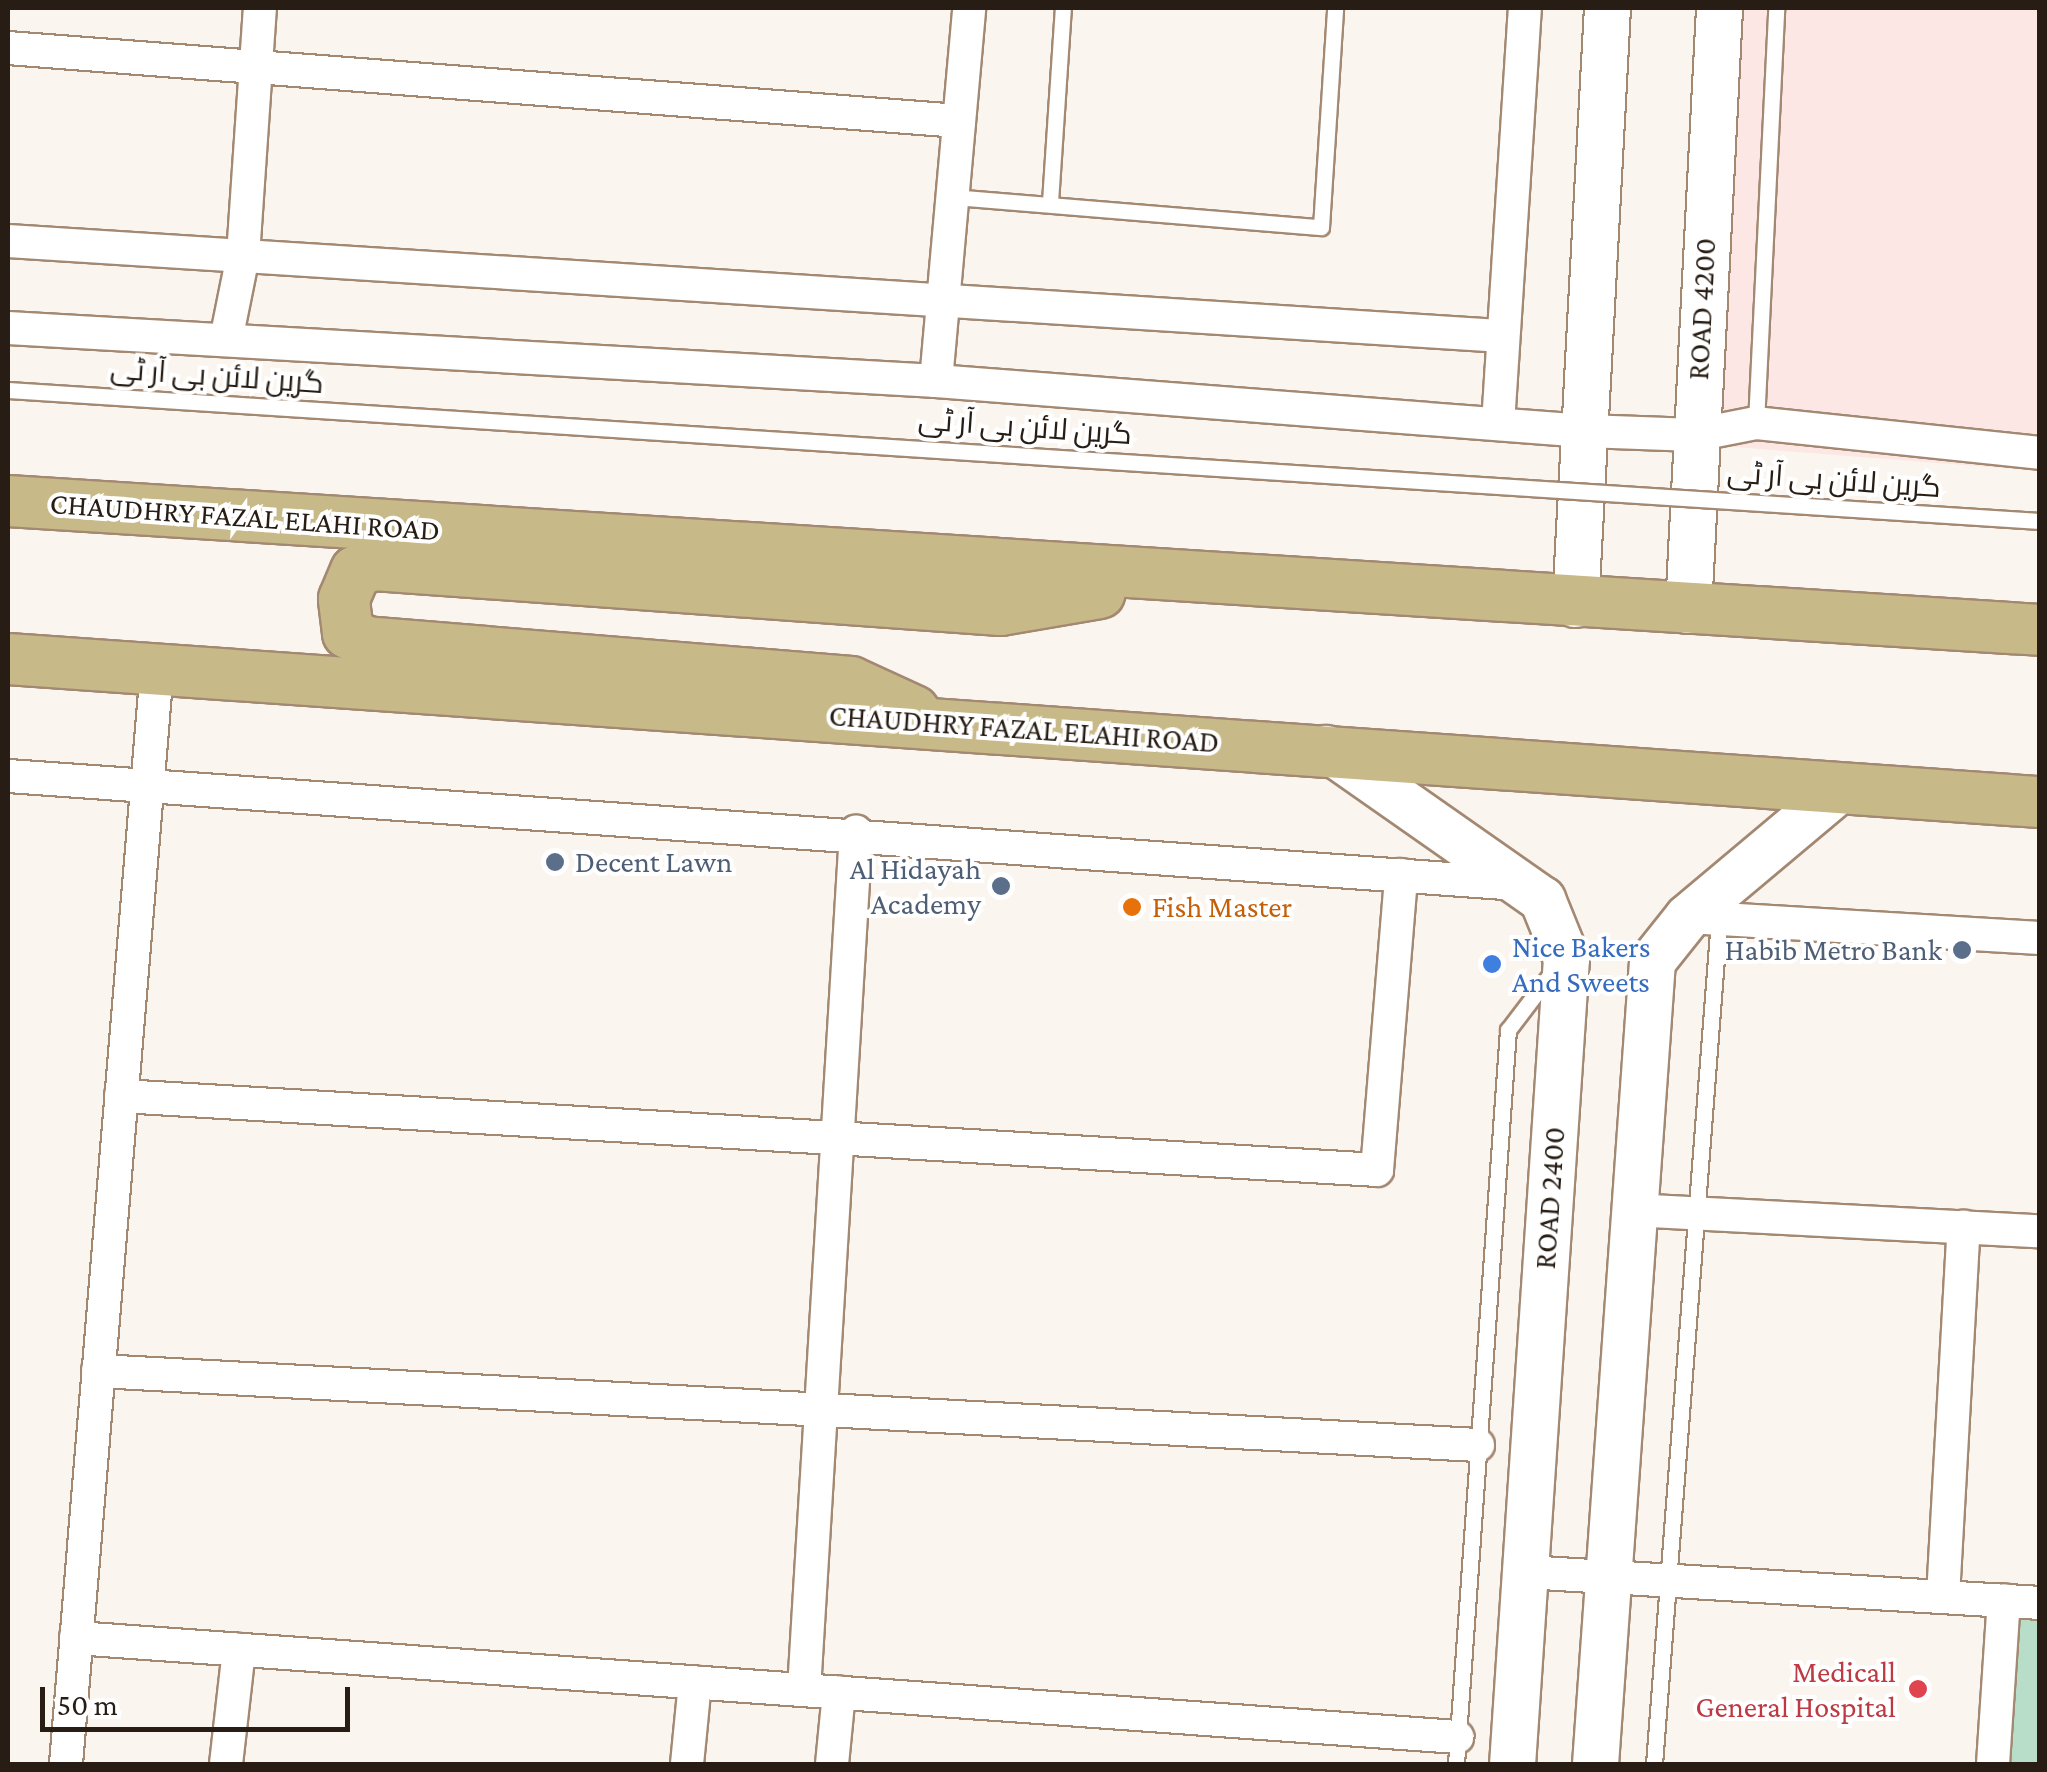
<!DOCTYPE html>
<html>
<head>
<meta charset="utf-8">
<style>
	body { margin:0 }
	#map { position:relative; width:2047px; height:1772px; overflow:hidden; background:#fbf5f0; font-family:"Crimson Pro",Cairo,serif }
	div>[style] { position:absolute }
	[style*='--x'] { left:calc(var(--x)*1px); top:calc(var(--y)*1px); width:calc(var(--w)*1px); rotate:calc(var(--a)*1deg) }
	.commercial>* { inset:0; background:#fce7e4 }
	.green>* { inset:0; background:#b8dec9 }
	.roads { filter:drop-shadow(2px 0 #a38872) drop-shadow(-2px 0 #a38872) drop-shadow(0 2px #a38872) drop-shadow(0 -2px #a38872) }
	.service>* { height:15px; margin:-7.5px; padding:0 7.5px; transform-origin:7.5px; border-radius:7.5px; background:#fff }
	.minor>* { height:32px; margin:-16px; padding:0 16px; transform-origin:16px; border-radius:16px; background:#fff }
	.secondary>* { height:45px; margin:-22.5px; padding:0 22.5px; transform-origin:22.5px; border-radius:22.5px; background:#fff }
	.primary>* { height:50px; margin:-25px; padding:0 25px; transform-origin:25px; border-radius:25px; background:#c8b988 }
	.bridges { filter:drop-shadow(2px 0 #a38872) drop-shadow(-2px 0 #a38872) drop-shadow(0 2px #a38872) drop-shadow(0 -2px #a38872) }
	.service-bridge>* { height:15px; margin:-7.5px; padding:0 7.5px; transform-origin:7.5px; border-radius:7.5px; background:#fff }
	.dots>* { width:28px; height:28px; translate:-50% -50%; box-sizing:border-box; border:5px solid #fff; border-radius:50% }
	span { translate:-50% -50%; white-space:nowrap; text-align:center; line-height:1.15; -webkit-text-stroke:8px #fff; paint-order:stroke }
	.street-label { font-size:30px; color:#271d14 }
	.service-label { font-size:30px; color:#4e5e75 }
	.left { translate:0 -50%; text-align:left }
	.right { translate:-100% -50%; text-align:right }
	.food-label { font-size:30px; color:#c56008 }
	.shop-label { font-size:30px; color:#366cbe }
	.health-label { font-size:30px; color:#be3a42 }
	.frame { position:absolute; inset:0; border:10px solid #271d14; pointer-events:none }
	.scale { position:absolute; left:40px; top:1687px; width:310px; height:45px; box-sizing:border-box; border:5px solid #271d14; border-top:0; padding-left:12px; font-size:30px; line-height:35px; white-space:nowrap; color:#271d14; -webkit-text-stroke:8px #fff; paint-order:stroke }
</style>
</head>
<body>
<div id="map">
	<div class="commercial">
		<div style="clip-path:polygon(1721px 8px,2039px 8px,2039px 471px,1697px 444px)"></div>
	</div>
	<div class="green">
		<div style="clip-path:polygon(2004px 1600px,2039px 1603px,2039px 1764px,1993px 1764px)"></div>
	</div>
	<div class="roads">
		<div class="service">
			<div style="--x:953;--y:197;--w:369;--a:4.7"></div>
			<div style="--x:1321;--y:227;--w:219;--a:-86.3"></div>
			<div style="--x:1050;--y:202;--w:194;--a:-86.2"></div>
			<div style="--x:1756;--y:423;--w:415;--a:-87.2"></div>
			<div style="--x:1456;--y:1764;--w:736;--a:-85.95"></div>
			<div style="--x:1508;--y:1030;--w:79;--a:-52.7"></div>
			<div style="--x:1654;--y:1764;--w:847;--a:-85.6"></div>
		</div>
		<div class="minor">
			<div style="--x:8;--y:48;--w:954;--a:4.39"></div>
			<div style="--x:8;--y:241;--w:1498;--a:3.64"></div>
			<div style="--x:8;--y:328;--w:930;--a:3.27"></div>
			<div style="--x:936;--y:381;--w:651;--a:4.41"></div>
			<div style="--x:1585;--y:431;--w:110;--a:2.1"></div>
			<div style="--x:1695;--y:435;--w:62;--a:-11.1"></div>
			<div style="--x:1756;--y:423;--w:286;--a:6"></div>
			<div style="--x:226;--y:340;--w:86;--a:-78.6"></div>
			<div style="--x:243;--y:256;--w:249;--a:-86.1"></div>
			<div style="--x:936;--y:381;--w:374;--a:-84.9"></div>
			<div style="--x:1498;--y:424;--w:417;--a:-86.3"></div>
			<div style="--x:8;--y:776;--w:1515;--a:4.09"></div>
			<div style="--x:1687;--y:917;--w:354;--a:3.4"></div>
			<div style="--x:121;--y:1096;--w:1258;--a:3.37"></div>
			<div style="--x:1377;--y:1170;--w:296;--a:-85.3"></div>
			<div style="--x:1633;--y:1210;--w:408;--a:3"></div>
			<div style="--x:98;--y:1371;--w:1382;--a:3.07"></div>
			<div style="--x:1525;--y:1572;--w:516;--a:3.44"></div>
			<div style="--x:1943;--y:1597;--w:371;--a:-86.8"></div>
			<div style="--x:76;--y:1638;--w:1385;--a:4.1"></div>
			<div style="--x:804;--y:1690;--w:860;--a:-86.53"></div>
			<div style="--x:66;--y:1764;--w:1099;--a:-85.25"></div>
			<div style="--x:226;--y:1764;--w:115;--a:-83.5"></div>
			<div style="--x:687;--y:1764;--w:82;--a:-84.4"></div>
			<div style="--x:832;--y:1764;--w:72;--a:-84.4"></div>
			<div style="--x:1993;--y:1764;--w:164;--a:-86.2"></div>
		</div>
		<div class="secondary">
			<div style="--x:1575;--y:604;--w:597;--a:-86.93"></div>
			<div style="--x:1688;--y:610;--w:603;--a:-87.05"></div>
			<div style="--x:1326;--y:748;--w:264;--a:35"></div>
			<div style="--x:1542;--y:899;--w:64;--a:67.9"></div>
			<div style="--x:1566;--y:958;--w:808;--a:93.83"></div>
			<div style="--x:1595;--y:1764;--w:805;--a:-85.94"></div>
			<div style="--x:1652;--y:961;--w:56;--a:-51.5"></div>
			<div style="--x:1687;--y:917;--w:201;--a:-40"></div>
		</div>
		<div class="primary">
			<div style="--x:8;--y:501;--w:2036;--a:3.63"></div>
			<div style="--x:8;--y:659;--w:2037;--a:4.03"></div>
			<div style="--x:914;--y:711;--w:69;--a:-155.3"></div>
			<div style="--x:851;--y:682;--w:486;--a:-175.3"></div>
			<div style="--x:367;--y:642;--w:21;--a:-155"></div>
			<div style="--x:348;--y:633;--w:34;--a:-97"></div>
			<div style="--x:344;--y:599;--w:30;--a:-67"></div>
			<div style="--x:356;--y:571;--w:19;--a:-18"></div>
			<div style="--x:374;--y:565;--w:628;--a:4.11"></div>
			<div style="--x:1000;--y:610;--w:101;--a:-9.6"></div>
		</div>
	</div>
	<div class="bridges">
		<div class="service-bridge">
			<div style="--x:8;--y:390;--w:2036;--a:3.69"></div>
		</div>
	</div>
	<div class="dots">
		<div style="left:555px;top:862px;background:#5c6f8a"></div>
		<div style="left:1001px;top:886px;background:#5c6f8a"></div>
		<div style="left:1132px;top:907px;background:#e8710a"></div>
		<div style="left:1962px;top:950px;background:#5c6f8a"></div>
		<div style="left:1492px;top:964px;background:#3f7fe0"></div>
		<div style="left:1918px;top:1689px;background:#e0444e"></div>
	</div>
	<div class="street-label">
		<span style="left:1702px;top:309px;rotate:-87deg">ROAD 4200</span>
		<span style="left:217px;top:376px;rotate:4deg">گرین لائن بی آر ٹی</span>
		<span style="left:1025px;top:427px;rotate:4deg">گرین لائن بی آر ٹی</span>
		<span style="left:1834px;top:480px;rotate:4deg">گرین لائن بی آر ٹی</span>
		<span style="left:245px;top:517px;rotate:4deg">CHAUDHRY FAZAL ELAHI ROAD</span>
		<span style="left:1024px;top:729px;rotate:4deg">CHAUDHRY FAZAL ELAHI ROAD</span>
		<span style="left:1550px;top:1198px;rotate:-86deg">ROAD 2400</span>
	</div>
	<div class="service-label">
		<span class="left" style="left:575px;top:862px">Decent Lawn</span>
		<span class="right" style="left:981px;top:886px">Al Hidayah<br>Academy</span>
		<span class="right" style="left:1942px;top:950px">Habib Metro Bank</span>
	</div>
	<div class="food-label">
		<span class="left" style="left:1152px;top:907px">Fish Master</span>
	</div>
	<div class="shop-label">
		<span class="left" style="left:1512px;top:964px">Nice Bakers<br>And Sweets</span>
	</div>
	<div class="health-label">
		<span class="right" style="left:1896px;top:1689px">Medicall<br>General Hospital</span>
	</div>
	<div class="frame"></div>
	<div class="scale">50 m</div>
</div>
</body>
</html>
